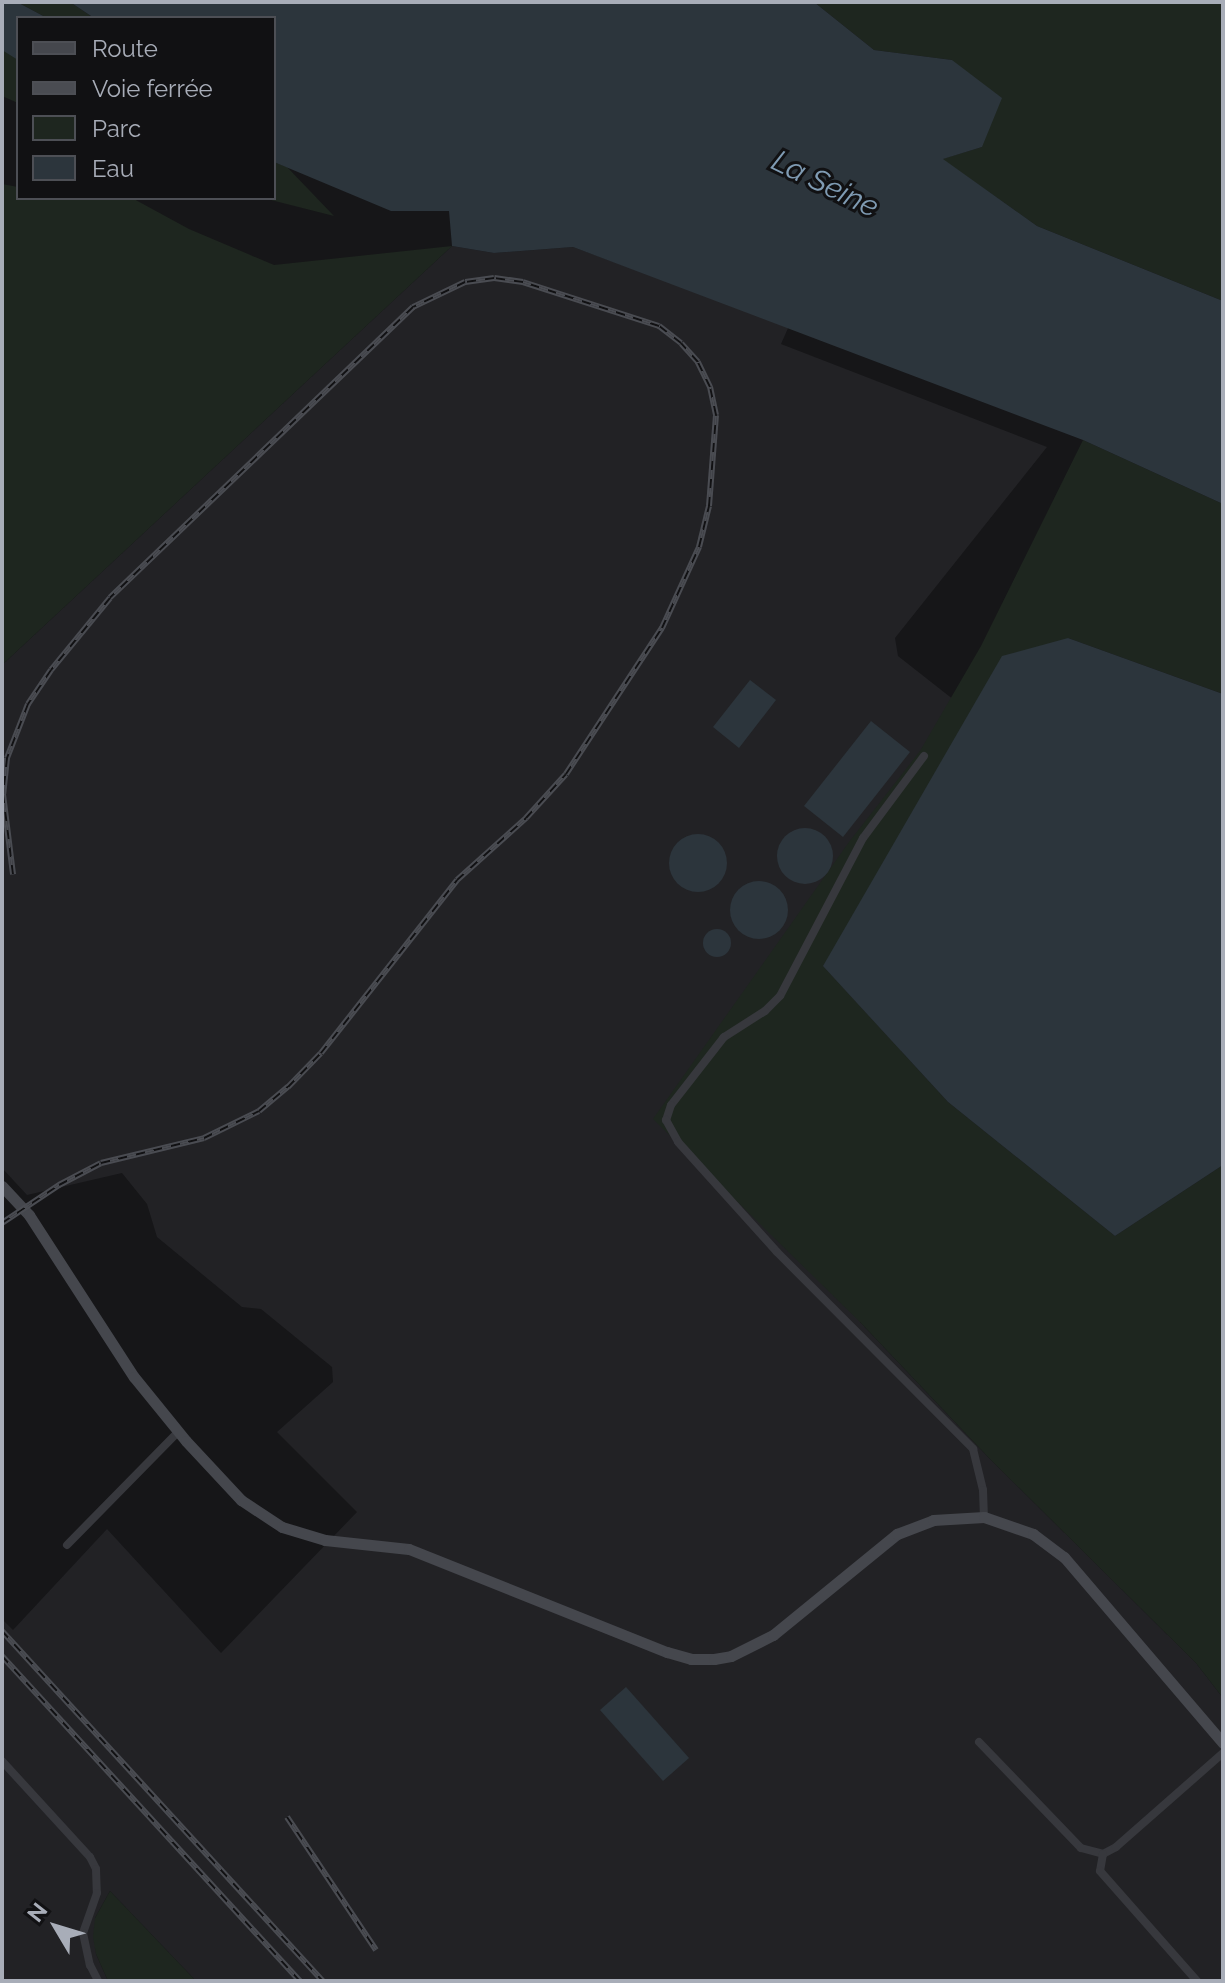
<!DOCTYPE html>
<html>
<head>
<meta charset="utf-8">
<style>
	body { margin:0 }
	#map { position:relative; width:1225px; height:1983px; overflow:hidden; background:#161618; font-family:Raleway,sans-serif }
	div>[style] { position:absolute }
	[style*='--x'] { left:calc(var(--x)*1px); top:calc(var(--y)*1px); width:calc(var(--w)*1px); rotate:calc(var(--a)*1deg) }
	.built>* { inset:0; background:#222225 }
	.green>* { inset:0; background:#1e261f }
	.water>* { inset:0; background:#2c353c }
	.round { border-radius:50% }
	.street>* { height:8px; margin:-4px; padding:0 4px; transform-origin:4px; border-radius:4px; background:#37383d }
	.secondary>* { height:11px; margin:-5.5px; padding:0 5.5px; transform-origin:5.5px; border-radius:5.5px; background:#45474d }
	.rail>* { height:6px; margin-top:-3px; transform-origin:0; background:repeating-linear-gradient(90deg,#111113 0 9px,#4a4c52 0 18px); box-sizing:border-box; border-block:2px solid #4a4c52 }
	span { translate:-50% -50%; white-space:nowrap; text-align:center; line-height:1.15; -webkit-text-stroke:6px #111113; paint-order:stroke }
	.water-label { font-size:30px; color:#7f9bb3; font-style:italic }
	.frame { position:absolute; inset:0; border:4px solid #a8adb8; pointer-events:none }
	.legend { position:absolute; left:16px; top:16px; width:260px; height:184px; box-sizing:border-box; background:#111113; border:2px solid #4d4f55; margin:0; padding:10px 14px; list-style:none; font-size:24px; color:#a8adb8 }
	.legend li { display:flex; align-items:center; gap:16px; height:40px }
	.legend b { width:40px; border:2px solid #4d4f55 }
	.north { position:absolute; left:16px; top:1887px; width:80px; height:80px; -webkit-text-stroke:6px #111113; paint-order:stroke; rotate:308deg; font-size:22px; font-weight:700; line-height:32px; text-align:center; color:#a8adb8 }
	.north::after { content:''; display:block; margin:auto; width:28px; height:36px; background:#a8adb8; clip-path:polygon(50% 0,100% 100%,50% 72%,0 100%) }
</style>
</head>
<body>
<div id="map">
	<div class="built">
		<div style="clip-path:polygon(452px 246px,494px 253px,573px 247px,789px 326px,781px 344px,1047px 447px,895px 638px,898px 656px,954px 700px,860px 1322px,989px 1458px,1196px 1663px,1223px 1698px,1223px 1981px,196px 1981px,110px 1891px,95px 1918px,96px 1954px,108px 1981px,2px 1981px,2px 1619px,13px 1630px,107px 1529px,221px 1653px,357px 1512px,277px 1432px,333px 1382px,332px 1367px,261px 1309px,242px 1307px,157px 1237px,147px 1204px,122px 1173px,27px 1195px,2px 1168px,2px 665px)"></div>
	</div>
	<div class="green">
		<div style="clip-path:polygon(17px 2px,70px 2px,94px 18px,47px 18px)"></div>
		<div style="clip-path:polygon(814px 2px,1223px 2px,1223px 301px,1037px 226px,942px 159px,982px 147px,952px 60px,874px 50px)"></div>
		<div style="clip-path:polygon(2px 49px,18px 59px,18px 103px,2px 96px)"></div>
		<div style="clip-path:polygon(274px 162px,287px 167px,334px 216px,263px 198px,274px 198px)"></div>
		<div style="clip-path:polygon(2px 184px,18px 187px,18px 198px,132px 198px,189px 229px,274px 265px,452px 246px,2px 665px)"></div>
		<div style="clip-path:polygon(1083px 440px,1223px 504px,1223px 694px,1068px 638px,823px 966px,948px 1102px,1115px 1236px,1223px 1165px,1223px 1698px,1196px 1663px,989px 1458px,860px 1322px,653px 1119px,849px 842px,920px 751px,981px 646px)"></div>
		<div style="clip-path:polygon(110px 1891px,196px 1981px,108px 1981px,96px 1954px,93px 1937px,95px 1918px)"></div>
	</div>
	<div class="water">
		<div style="clip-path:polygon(2px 2px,17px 2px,47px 18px,18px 18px,18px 60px,2px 50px)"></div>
		<div style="clip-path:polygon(70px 2px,814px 2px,874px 50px,952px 60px,1002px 98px,982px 147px,943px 159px,1037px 226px,1223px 301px,1223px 504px,1083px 440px,573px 247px,494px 253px,452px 246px,449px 211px,391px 211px,274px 162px,274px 18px,94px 18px)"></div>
		<div style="clip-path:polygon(1068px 638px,1223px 694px,1223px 1165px,1115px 1236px,948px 1102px,823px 966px,1002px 656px)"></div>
		<div style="clip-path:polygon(750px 680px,776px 700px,739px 748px,713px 727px)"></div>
		<div style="clip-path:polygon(871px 721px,910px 752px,843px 837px,804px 806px)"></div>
		<div class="round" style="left:777px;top:828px;width:56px;height:56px"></div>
		<div class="round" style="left:669px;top:834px;width:58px;height:58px"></div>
		<div class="round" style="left:730px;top:881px;width:58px;height:58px"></div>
		<div class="round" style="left:703px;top:929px;width:28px;height:28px"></div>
		<div style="clip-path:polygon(626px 1687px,689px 1758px,663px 1781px,600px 1710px)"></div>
	</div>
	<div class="street">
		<div style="--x:924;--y:756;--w:102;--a:126.6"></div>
		<div style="--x:863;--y:838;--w:178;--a:117.7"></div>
		<div style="--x:780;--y:996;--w:21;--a:135"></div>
		<div style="--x:765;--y:1011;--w:49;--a:147.6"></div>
		<div style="--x:724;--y:1037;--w:86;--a:127.9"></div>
		<div style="--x:671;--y:1105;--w:16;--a:108"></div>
		<div style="--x:666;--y:1120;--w:25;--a:61"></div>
		<div style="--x:678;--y:1142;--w:148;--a:48"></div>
		<div style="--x:777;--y:1252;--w:278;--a:45.1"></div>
		<div style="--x:973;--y:1449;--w:42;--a:76.3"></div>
		<div style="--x:983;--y:1490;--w:27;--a:88"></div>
		<div style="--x:67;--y:1545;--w:158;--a:-45.5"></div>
		<div style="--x:979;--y:1742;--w:147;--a:46.1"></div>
		<div style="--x:1081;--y:1848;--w:23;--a:15"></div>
		<div style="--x:1103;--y:1854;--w:15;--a:-28"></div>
		<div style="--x:1116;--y:1847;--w:142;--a:-41.3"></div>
		<div style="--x:2;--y:1761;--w:130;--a:47.5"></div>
		<div style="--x:90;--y:1857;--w:13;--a:63"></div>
		<div style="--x:96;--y:1869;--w:24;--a:88"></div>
		<div style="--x:97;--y:1893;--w:42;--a:109.3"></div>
		<div style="--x:83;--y:1933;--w:33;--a:78"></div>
		<div style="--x:90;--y:1965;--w:18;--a:63"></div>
		<div style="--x:1103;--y:1854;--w:17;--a:100"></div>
		<div style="--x:1100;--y:1871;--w:147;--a:48.6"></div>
	</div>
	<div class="secondary">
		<div style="--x:2;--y:1186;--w:40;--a:47"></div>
		<div style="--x:29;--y:1215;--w:193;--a:57.1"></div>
		<div style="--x:134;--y:1377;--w:82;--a:50.9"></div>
		<div style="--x:186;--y:1441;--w:81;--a:47"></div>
		<div style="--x:241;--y:1500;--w:49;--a:33.4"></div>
		<div style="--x:282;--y:1527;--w:45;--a:16.8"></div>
		<div style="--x:325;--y:1540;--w:84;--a:6.1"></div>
		<div style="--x:409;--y:1549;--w:278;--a:21.8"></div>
		<div style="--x:667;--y:1652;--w:25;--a:16"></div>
		<div style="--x:691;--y:1659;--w:23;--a:0"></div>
		<div style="--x:714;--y:1659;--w:17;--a:-10"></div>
		<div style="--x:731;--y:1656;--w:47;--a:-26.6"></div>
		<div style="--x:773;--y:1635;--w:160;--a:-39.2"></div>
		<div style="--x:897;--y:1534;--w:39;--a:-21"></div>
		<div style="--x:933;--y:1520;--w:51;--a:-3.4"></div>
		<div style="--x:984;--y:1517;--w:52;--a:19.1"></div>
		<div style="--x:1033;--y:1534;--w:39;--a:37"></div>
		<div style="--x:1064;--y:1557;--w:245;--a:49.5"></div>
	</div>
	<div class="rail">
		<div style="--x:2;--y:1223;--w:69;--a:-33.7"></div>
		<div style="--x:59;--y:1185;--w:47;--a:-27.6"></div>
		<div style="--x:101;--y:1163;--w:106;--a:-13.6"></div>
		<div style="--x:204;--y:1138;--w:61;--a:-26.1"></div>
		<div style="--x:259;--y:1111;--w:38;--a:-40"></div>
		<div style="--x:288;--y:1087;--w:47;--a:-45.9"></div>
		<div style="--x:321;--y:1053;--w:220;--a:-51.8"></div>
		<div style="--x:457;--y:880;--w:93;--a:-41.9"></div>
		<div style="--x:526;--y:818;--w:59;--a:-47.7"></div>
		<div style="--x:566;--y:774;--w:175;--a:-56.7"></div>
		<div style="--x:662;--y:628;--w:89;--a:-65.4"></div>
		<div style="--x:699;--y:547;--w:42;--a:-76.3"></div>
		<div style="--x:709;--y:506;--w:91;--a:-85.6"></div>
		<div style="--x:716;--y:415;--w:29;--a:-102"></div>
		<div style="--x:710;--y:387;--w:28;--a:-116"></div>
		<div style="--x:698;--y:362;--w:25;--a:-132"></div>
		<div style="--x:681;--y:343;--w:28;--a:-142"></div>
		<div style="--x:659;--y:326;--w:143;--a:-162.1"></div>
		<div style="--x:523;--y:282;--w:29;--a:-172"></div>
		<div style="--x:494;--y:278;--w:29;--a:172"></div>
		<div style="--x:465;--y:282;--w:58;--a:154.3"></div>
		<div style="--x:413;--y:307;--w:420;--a:136.2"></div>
		<div style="--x:110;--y:598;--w:93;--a:129.3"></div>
		<div style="--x:51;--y:670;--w:41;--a:124.1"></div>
		<div style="--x:28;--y:704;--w:58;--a:111.3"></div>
		<div style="--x:7;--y:758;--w:36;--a:96"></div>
		<div style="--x:3;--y:794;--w:81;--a:82.9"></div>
		<div style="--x:2;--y:1631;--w:475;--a:47.5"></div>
		<div style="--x:2;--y:1656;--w:441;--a:47.5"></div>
		<div style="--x:287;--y:1817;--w:160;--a:56.2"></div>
	</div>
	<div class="water-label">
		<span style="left:825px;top:184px;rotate:26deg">La Seine</span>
	</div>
	<div class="frame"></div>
	<ul class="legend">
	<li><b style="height:10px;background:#45474d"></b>Route</li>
	<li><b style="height:10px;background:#4a4c52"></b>Voie ferrée</li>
	<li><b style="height:22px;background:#1e261f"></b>Parc</li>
	<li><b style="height:22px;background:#2c353c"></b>Eau</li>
	</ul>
	<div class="north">N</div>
</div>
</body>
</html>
